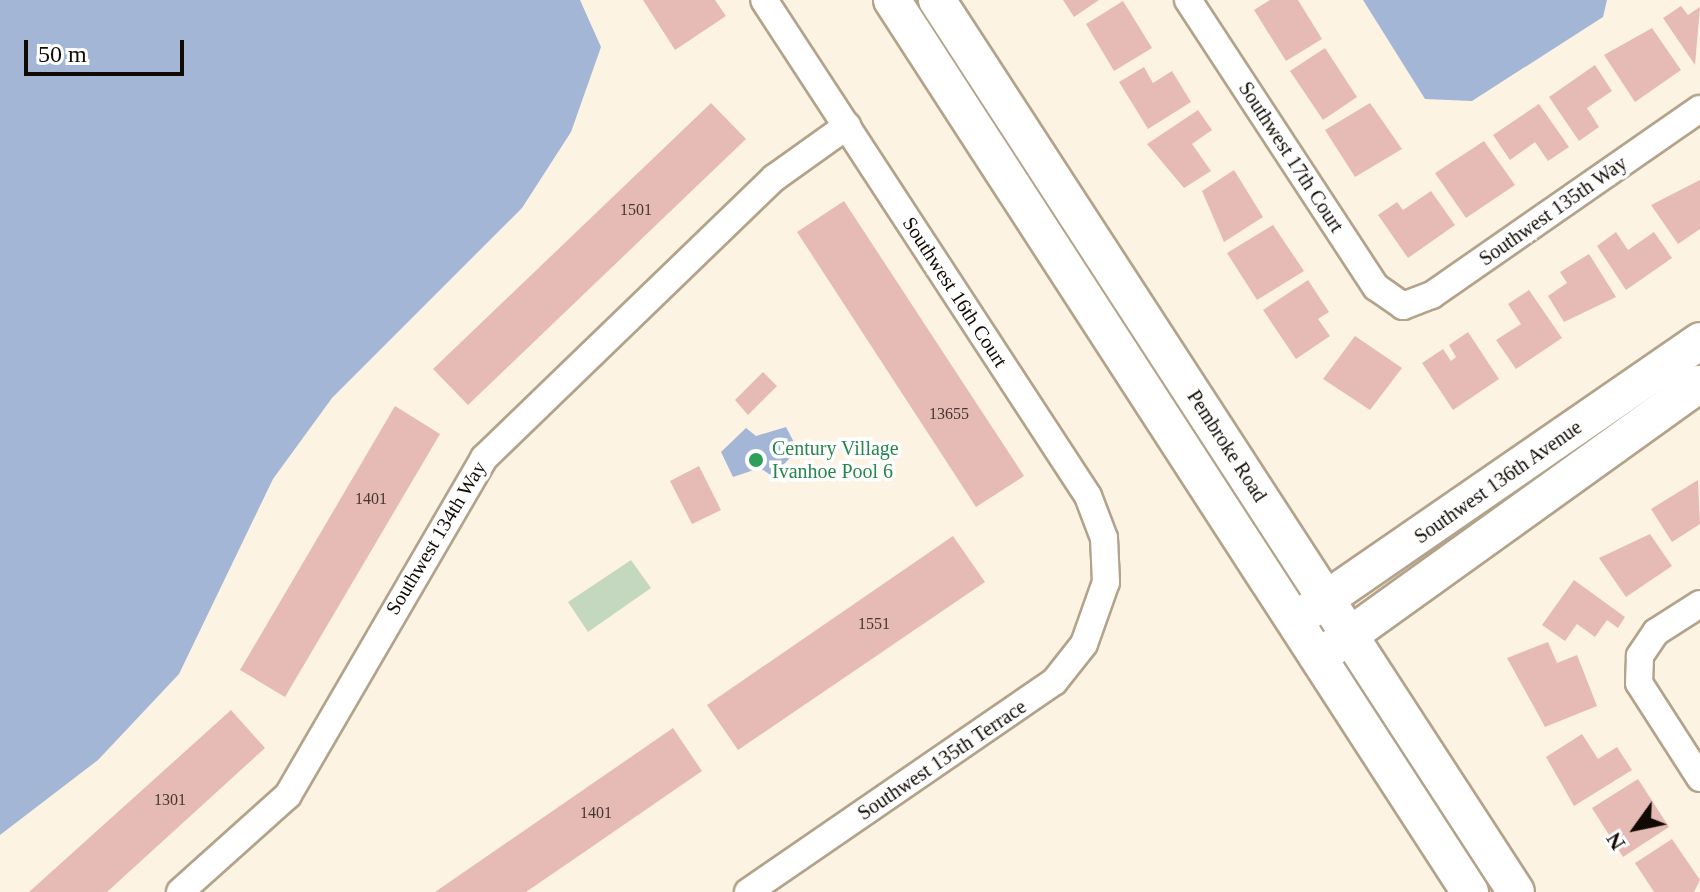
<!DOCTYPE html>
<html>
<head>
<meta charset="utf-8">
<style>
	body { margin:0 }
	#map { position:relative; width:1700px; height:892px; overflow:hidden; background:#fdf3e3; font-family:Georgia,serif }
	div>[style] { position:absolute }
	[style*='--x'] { left:calc(var(--x)*1px); top:calc(var(--y)*1px); width:calc(var(--w)*1px); rotate:calc(var(--a)*1deg) }
	.green>* { inset:0; background:#c4d8c0 }
	.water>* { inset:0; background:#a4b6d6 }
	.building>* { inset:0; background:#e6bbb5 }
	.roads { filter:drop-shadow(2px 0 #b3a38a) drop-shadow(-2px 0 #b3a38a) drop-shadow(0 2px #b3a38a) drop-shadow(0 -2px #b3a38a) }
	.street>* { height:26px; margin:-13px; padding:0 13px; transform-origin:13px; border-radius:13px; background:#fff }
	.secondary>* { height:36px; margin:-18px; padding:0 18px; transform-origin:18px; border-radius:18px; background:#fff }
	.dots>* { width:22px; height:22px; translate:-50% -50%; box-sizing:border-box; border:4px solid #fff; border-radius:50% }
	span { translate:-50% -50%; white-space:nowrap; text-align:center; line-height:1.15; -webkit-text-stroke:7px #fff; paint-order:stroke }
	.number-label { font-size:16px; color:#463630 }
	.number-label span { -webkit-text-stroke-width:0 }
	.street-label { font-size:20px; color:#100a03 }
	.leisure-label { font-size:20px; color:#27864d }
	.left { translate:0 -50%; text-align:left }
	.north { position:absolute; left:1596px; top:788px; width:80px; height:80px; -webkit-text-stroke:6px #fff; paint-order:stroke; rotate:237deg; font-size:22px; font-weight:700; line-height:32px; text-align:center; color:#100a03 }
	.north::after { content:''; display:block; margin:auto; width:28px; height:36px; background:#100a03; clip-path:polygon(50% 0,100% 100%,50% 72%,0 100%) }
	.scale { position:absolute; left:24px; top:40px; width:160px; height:36px; box-sizing:border-box; border:4px solid #100a03; border-top:0; padding-left:10px; font-size:24px; line-height:28px; white-space:nowrap; color:#100a03; -webkit-text-stroke:6px #fff; paint-order:stroke }
</style>
</head>
<body>
<div id="map">
	<div class="green">
		<div style="clip-path:polygon(631px 560px,651px 588px,588px 632px,568px 602px)"></div>
	</div>
	<div class="water">
		<div style="clip-path:polygon(0 0,580px 0,601px 47px,571px 132px,522px 208px,332px 398px,273px 479px,179px 674px,98px 760px,0 835px)"></div>
		<div style="clip-path:polygon(1363px 0,1607px 0,1603px 17px,1472px 101px,1425px 99px)"></div>
		<div style="clip-path:polygon(786px 427px,798px 450px,772px 476px,760px 468px,733px 477px,721px 452px,746px 428px,756px 436px)"></div>
	</div>
	<div class="building">
		<div style="clip-path:polygon(643px 0,715px 0,726px 16px,675px 50px)"></div>
		<div style="clip-path:polygon(1063px 0,1099px 0,1074px 17px)"></div>
		<div style="clip-path:polygon(1270px 0,1298px 0,1322px 39px,1286px 61px,1254px 10px)"></div>
		<div style="clip-path:polygon(1123px 1px,1152px 48px,1114px 71px,1086px 24px)"></div>
		<div style="clip-path:polygon(1681px 6px,1688px 15px,1700px 7px,1695px 65px,1663px 18px)"></div>
		<div style="clip-path:polygon(1652px 28px,1681px 70px,1635px 102px,1604px 55px)"></div>
		<div style="clip-path:polygon(1325px 48px,1357px 97px,1323px 120px,1290px 71px)"></div>
		<div style="clip-path:polygon(1595px 65px,1612px 91px,1587px 108px,1599px 127px,1579px 141px,1549px 97px)"></div>
		<div style="clip-path:polygon(1144px 67px,1153px 83px,1172px 71px,1191px 102px,1148px 129px,1119px 82px)"></div>
		<div style="clip-path:polygon(711px 103px,746px 139px,468px 405px,433px 369px)"></div>
		<div style="clip-path:polygon(1370px 103px,1402px 149px,1355px 177px,1325px 130px)"></div>
		<div style="clip-path:polygon(1539px 104px,1569px 147px,1548px 161px,1535px 142px,1510px 160px,1493px 135px)"></div>
		<div style="clip-path:polygon(1198px 110px,1212px 130px,1192px 144px,1211px 171px,1184px 188px,1147px 144px)"></div>
		<div style="clip-path:polygon(1484px 141px,1515px 185px,1466px 218px,1435px 173px)"></div>
		<div style="clip-path:polygon(1234px 170px,1263px 217px,1224px 242px,1202px 191px)"></div>
		<div style="clip-path:polygon(1700px 180px,1700px 229px,1678px 244px,1651px 205px)"></div>
		<div style="clip-path:polygon(1431px 191px,1455px 225px,1408px 258px,1378px 215px,1397px 202px,1403px 210px)"></div>
		<div style="clip-path:polygon(844px 201px,1024px 476px,976px 507px,797px 232px)"></div>
		<div style="clip-path:polygon(1273px 225px,1304px 271px,1257px 300px,1227px 253px)"></div>
		<div style="clip-path:polygon(1616px 232px,1628px 250px,1654px 232px,1672px 258px,1626px 290px,1597px 246px)"></div>
		<div style="clip-path:polygon(1589px 254px,1616px 297px,1564px 322px,1548px 296px,1567px 283px,1560px 272px)"></div>
		<div style="clip-path:polygon(1308px 280px,1329px 312px,1318px 319px,1330px 336px,1296px 359px,1263px 310px)"></div>
		<div style="clip-path:polygon(1529px 290px,1562px 338px,1516px 369px,1496px 340px,1521px 324px,1508px 304px)"></div>
		<div style="clip-path:polygon(1468px 332px,1499px 379px,1453px 410px,1422px 363px,1443px 349px,1451px 361px,1456px 357px,1449px 345px)"></div>
		<div style="clip-path:polygon(1355px 336px,1402px 368px,1370px 410px,1323px 379px)"></div>
		<div style="clip-path:polygon(763px 372px,777px 386px,748px 415px,735px 400px)"></div>
		<div style="clip-path:polygon(395px 406px,440px 434px,285px 697px,240px 670px)"></div>
		<div style="clip-path:polygon(699px 466px,721px 510px,692px 524px,670px 481px)"></div>
		<div style="clip-path:polygon(1698px 480px,1700px 524px,1672px 542px,1651px 509px)"></div>
		<div style="clip-path:polygon(1650px 534px,1672px 566px,1626px 597px,1599px 558px)"></div>
		<div style="clip-path:polygon(953px 536px,985px 582px,738px 750px,707px 705px)"></div>
		<div style="clip-path:polygon(1574px 580px,1625px 617px,1618px 628px,1607px 620px,1595px 637px,1577px 624px,1565px 641px,1542px 625px)"></div>
		<div style="clip-path:polygon(1548px 642px,1557px 663px,1577px 655px,1597px 706px,1545px 727px,1507px 658px)"></div>
		<div style="clip-path:polygon(231px 710px,265px 748px,107px 892px,29px 892px)"></div>
		<div style="clip-path:polygon(673px 728px,702px 771px,580px 855px,526px 892px,435px 892px)"></div>
		<div style="clip-path:polygon(1582px 734px,1598px 759px,1617px 747px,1632px 770px,1574px 806px,1546px 757px)"></div>
		<div style="clip-path:polygon(1638px 779px,1669px 827px,1623px 857px,1592px 808px)"></div>
		<div style="clip-path:polygon(1672px 839px,1700px 880px,1694px 892px,1654px 892px,1635px 863px)"></div>
	</div>
	<div class="roads">
		<div class="street">
			<div style="--x:1188;--y:0;--w:343;--a:56.8"></div>
			<div style="--x:1376;--y:287;--w:33;--a:35"></div>
			<div style="--x:1403;--y:306;--w:31;--a:-21"></div>
			<div style="--x:1432;--y:295;--w:326;--a:-34.8"></div>
			<div style="--x:1700;--y:604;--w:52;--a:147.5"></div>
			<div style="--x:1656;--y:632;--w:29;--a:124"></div>
			<div style="--x:1640;--y:656;--w:27;--a:92"></div>
			<div style="--x:1639;--y:683;--w:113;--a:57.3"></div>
			<div style="--x:180;--y:892;--w:145;--a:-41.9"></div>
			<div style="--x:288;--y:795;--w:390;--a:-59.8"></div>
			<div style="--x:484;--y:458;--w:403;--a:-44"></div>
			<div style="--x:774;--y:178;--w:90;--a:-35.5"></div>
			<div style="--x:748;--y:892;--w:371;--a:-34.5"></div>
			<div style="--x:1054;--y:682;--w:48;--a:-51.7"></div>
			<div style="--x:1084;--y:644;--w:66;--a:-70.5"></div>
			<div style="--x:1106;--y:582;--w:44;--a:-92.6"></div>
			<div style="--x:1104;--y:538;--w:45;--a:-110.9"></div>
			<div style="--x:1088;--y:496;--w:592;--a:-123.15"></div>
		</div>
		<div class="secondary">
			<div style="--x:892;--y:0;--w:1063;--a:57.06"></div>
			<div style="--x:937;--y:0;--w:1063;--a:57.01"></div>
			<div style="--x:1306;--y:613;--w:479;--a:-34.6"></div>
			<div style="--x:1332;--y:648;--w:453;--a:-35.7"></div>
		</div>
	</div>
	<div class="dots">
		<div style="left:756px;top:460px;background:#2e9e5b"></div>
	</div>
	<div class="number-label">
		<span style="left:636px;top:210px">1501</span>
		<span style="left:949px;top:414px">13655</span>
		<span style="left:371px;top:499px">1401</span>
		<span style="left:874px;top:624px">1551</span>
		<span style="left:170px;top:800px">1301</span>
		<span style="left:596px;top:813px">1401</span>
	</div>
	<div class="street-label">
		<span style="left:1291px;top:157px;rotate:57deg">Southwest 17th Court</span>
		<span style="left:1553px;top:211px;rotate:-35deg">Southwest 135th Way</span>
		<span style="left:955px;top:292px;rotate:57deg">Southwest 16th Court</span>
		<span style="left:1227px;top:446px;rotate:57deg">Pembroke Road</span>
		<span style="left:1498px;top:482px;rotate:-35deg">Southwest 136th Avenue</span>
		<span style="left:436px;top:538px;rotate:-59deg">Southwest 134th Way</span>
		<span style="left:942px;top:760px;rotate:-34deg">Southwest 135th Terrace</span>
	</div>
	<div class="leisure-label">
		<span class="left" style="left:772px;top:460px">Century Village<br>Ivanhoe Pool 6</span>
	</div>
	<div class="north">N</div>
	<div class="scale">50 m</div>
</div>
</body>
</html>
